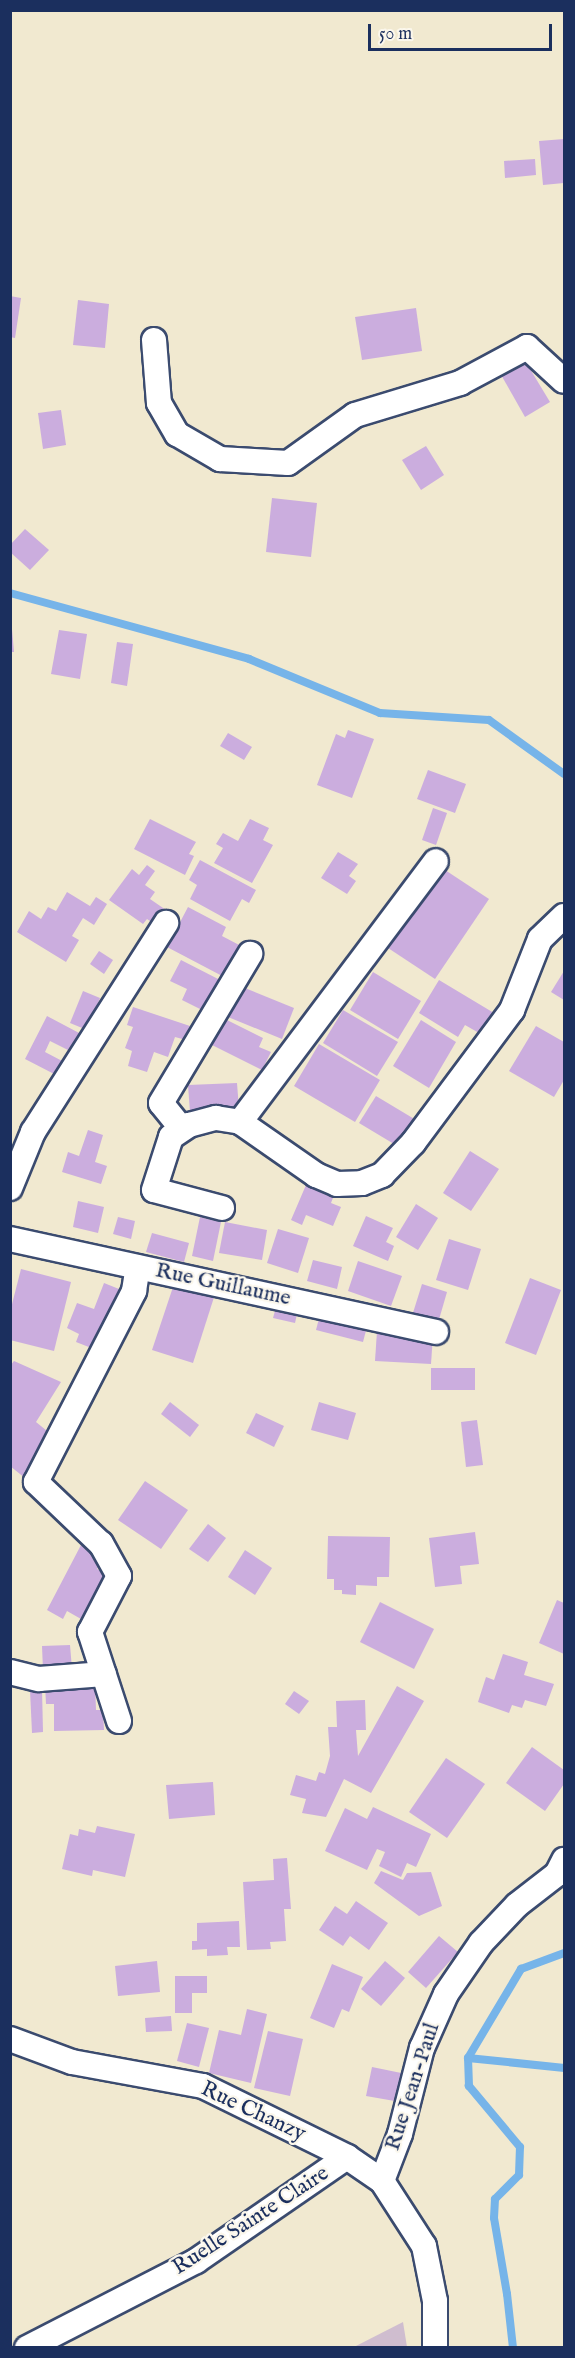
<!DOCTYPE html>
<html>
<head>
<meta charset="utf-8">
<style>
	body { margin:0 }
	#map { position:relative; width:575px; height:2358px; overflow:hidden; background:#f1e9d0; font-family:"IM FELL English",serif }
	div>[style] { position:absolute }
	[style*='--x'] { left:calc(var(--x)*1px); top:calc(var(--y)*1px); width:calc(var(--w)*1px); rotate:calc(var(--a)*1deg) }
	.industrial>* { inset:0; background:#cfbdcf }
	.stream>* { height:8px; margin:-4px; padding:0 4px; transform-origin:4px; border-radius:4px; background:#76b4e9 }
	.building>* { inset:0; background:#cbadde }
	.roads { filter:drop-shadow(2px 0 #3b4b6f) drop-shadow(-2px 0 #3b4b6f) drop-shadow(0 2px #3b4b6f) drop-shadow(0 -2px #3b4b6f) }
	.minor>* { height:24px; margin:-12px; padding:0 12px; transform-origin:12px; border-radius:12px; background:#fff }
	span { translate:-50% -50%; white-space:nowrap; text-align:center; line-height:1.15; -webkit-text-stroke:4.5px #fbf7ec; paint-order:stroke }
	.street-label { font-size:22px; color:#1b2f5e }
	.frame { position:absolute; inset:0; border:12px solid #1b2f5e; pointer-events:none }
	.scale { position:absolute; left:368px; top:24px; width:184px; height:27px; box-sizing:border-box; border:3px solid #1b2f5e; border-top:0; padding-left:8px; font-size:18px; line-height:21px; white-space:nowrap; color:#1b2f5e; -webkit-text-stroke:4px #fbf7ec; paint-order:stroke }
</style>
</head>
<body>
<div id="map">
	<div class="industrial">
		<div style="clip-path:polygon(403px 2322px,407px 2347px,354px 2347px)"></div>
	</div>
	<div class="stream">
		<div style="--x:10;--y:593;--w:248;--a:15.4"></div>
		<div style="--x:249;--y:659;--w:142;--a:22.4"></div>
		<div style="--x:380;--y:713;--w:109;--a:3.7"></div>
		<div style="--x:489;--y:720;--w:92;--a:35.8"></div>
		<div style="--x:468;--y:2058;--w:97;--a:5.9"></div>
		<div style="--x:513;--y:2348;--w:54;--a:-96.3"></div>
		<div style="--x:507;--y:2294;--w:77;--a:-99.7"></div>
		<div style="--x:494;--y:2218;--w:19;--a:-87"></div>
		<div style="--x:495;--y:2199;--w:34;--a:-45"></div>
		<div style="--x:519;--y:2175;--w:28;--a:-88"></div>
		<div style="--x:520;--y:2147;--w:80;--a:-129.9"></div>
		<div style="--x:469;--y:2086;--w:28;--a:-92"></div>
		<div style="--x:468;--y:2058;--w:104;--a:-59.2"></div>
		<div style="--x:521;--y:1969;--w:46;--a:-20.4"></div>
	</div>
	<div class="building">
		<div style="clip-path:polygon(564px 139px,564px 183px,543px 185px,539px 141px)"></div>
		<div style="clip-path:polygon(535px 159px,536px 175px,505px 178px,504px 161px)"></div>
		<div style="clip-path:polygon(10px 296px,21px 298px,15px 338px,10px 337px)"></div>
		<div style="clip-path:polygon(78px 300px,109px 304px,105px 348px,73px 345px)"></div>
		<div style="clip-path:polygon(416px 308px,422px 351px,362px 360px,355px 317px)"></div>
		<div style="clip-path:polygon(524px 359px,550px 402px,525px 417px,500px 373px)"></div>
		<div style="clip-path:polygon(61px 410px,66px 445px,43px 449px,38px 413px)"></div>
		<div style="clip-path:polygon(426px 446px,444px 475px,421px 490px,402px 460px)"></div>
		<div style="clip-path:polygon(272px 498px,317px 503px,311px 557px,266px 552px)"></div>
		<div style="clip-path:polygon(25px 529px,49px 550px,30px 570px,10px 552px,10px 545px)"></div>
		<div style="clip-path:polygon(10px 629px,12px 629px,14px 652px,10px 652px)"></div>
		<div style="clip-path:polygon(59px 630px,87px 634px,80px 679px,51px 674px)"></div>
		<div style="clip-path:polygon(117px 642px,133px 644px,127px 686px,111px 683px)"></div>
		<div style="clip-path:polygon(348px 730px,374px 739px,352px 798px,317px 785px,336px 734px,345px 738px)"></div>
		<div style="clip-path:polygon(228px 733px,252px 747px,244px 760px,220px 746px)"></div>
		<div style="clip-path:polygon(428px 770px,466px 784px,455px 813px,417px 799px)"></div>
		<div style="clip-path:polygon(433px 808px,447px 813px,436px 845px,422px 840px)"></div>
		<div style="clip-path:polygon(150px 819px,196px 842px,189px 854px,194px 856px,185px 875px,134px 849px)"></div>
		<div style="clip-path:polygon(250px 819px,269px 828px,263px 840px,273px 845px,252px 883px,214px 863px,223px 848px,216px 844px,223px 833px,238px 841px)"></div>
		<div style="clip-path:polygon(338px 852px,358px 864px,349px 876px,356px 881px,347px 894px,321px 878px)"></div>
		<div style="clip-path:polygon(200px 860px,256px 890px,249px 903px,242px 899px,230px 921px,190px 899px,197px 885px,189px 880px)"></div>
		<div style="clip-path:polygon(147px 865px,155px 871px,145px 885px,155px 892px,150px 899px,166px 910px,156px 925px,147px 919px,143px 924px,109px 900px,132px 869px,139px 875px)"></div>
		<div style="clip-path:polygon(439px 866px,489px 899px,435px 979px,385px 946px)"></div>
		<div style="clip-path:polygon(67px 892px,90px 906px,96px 897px,107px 904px,94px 925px,83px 918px,72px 936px,79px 940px,66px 962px,17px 932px,29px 911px,41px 919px,48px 907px,56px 911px)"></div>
		<div style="clip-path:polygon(188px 907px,226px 927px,222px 936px,243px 947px,226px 978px,167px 947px)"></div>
		<div style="clip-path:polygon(99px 951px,113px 960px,104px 974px,90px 964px)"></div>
		<div style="clip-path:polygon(181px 960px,222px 981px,206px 1012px,182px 1000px,187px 989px,170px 981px)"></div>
		<div style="clip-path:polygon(564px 971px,564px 1000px,551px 992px)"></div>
		<div style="clip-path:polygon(373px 972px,421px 1001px,398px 1039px,350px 1010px)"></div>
		<div style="clip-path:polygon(439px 980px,499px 1016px,486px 1037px,465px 1025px,458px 1037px,419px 1013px)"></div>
		<div style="clip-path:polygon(240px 986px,294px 1008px,282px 1039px,228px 1017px)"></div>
		<div style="clip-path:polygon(83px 991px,100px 998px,87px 1030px,70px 1023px)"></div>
		<div style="clip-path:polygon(133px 1007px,190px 1026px,186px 1040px,175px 1037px,168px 1057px,154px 1052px,147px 1072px,128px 1066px,132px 1051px,125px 1048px,133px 1027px,127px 1025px)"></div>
		<div style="clip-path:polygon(343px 1010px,398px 1042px,377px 1076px,323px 1043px)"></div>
		<div style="clip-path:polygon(47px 1016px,81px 1034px,72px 1052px,50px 1041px,45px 1052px,66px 1063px,58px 1076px,25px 1059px)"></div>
		<div style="clip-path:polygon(225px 1019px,263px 1038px,259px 1047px,271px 1052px,262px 1070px,212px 1045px)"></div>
		<div style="clip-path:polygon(421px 1020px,456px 1042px,429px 1088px,393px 1066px)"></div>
		<div style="clip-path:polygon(536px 1026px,564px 1042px,564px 1080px,554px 1097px,509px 1071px)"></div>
		<div style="clip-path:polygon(319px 1044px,380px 1080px,355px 1122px,294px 1086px)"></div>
		<div style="clip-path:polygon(237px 1083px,239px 1109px,190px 1112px,188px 1085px)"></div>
		<div style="clip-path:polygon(376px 1096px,416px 1120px,399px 1147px,359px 1123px)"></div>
		<div style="clip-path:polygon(88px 1130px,103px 1135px,95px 1162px,107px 1166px,101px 1184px,62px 1172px,68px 1152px,79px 1156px)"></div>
		<div style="clip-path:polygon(470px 1151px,499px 1169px,471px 1211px,443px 1193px)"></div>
		<div style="clip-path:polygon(309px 1178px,336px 1190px,331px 1203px,341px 1207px,333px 1226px,306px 1215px,302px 1225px,291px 1220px)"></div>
		<div style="clip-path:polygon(78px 1201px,104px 1207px,98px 1233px,73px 1227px)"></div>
		<div style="clip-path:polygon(416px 1204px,438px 1218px,418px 1250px,396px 1237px)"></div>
		<div style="clip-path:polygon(366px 1216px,393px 1228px,386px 1242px,394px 1246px,388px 1261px,353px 1246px)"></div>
		<div style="clip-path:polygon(118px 1217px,135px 1221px,131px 1239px,113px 1234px)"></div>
		<div style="clip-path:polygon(200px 1217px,221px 1222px,213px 1261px,192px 1256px)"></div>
		<div style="clip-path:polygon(225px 1222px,267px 1230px,262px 1260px,219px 1253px)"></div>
		<div style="clip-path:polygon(278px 1229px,309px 1238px,298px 1273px,267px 1263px)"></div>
		<div style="clip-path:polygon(152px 1233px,189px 1243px,184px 1262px,146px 1252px)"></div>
		<div style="clip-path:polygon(449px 1239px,481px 1249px,468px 1290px,436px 1280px)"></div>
		<div style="clip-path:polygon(313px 1260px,342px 1267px,337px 1289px,307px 1281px)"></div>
		<div style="clip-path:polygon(358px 1261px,402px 1276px,391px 1306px,348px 1291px)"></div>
		<div style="clip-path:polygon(21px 1269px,71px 1282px,54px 1351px,10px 1340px,10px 1312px)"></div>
		<div style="clip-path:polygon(176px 1278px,216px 1291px,193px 1363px,152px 1350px)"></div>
		<div style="clip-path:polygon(530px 1278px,561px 1290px,536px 1355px,505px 1343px)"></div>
		<div style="clip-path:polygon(104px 1283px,119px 1289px,107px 1317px,113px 1319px,99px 1351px,76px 1342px,79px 1334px,67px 1328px,77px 1303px,94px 1309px)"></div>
		<div style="clip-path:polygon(422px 1284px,447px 1292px,438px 1323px,412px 1316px)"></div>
		<div style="clip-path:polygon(278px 1300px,299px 1305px,295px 1323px,273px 1318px)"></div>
		<div style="clip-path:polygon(321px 1311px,368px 1323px,363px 1342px,316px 1330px)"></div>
		<div style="clip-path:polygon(377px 1331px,433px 1335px,431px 1364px,375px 1361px)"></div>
		<div style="clip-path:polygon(14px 1361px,61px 1382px,36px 1422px,52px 1435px,25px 1478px,10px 1466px,10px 1366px)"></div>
		<div style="clip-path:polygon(431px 1368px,475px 1368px,475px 1390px,431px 1390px)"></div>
		<div style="clip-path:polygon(170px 1402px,199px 1425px,190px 1437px,161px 1414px)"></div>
		<div style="clip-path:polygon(319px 1402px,356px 1413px,348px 1440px,311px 1430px)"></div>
		<div style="clip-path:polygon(256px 1413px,284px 1426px,274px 1447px,246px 1433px)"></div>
		<div style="clip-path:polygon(477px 1420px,483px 1465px,466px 1467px,461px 1422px)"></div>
		<div style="clip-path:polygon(145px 1481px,188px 1510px,161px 1549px,118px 1520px)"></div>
		<div style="clip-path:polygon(208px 1524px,226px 1538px,208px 1562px,189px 1549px)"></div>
		<div style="clip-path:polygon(475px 1532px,479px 1564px,460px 1566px,462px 1584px,435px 1587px,429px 1538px)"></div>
		<div style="clip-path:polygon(328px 1536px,390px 1537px,389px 1577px,377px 1577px,377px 1586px,356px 1585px,356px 1595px,342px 1594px,342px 1590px,334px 1590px,334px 1579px,327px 1579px)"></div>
		<div style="clip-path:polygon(81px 1545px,104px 1556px,97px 1569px,105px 1573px,81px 1619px,67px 1611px,63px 1619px,47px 1610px)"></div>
		<div style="clip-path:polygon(245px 1550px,272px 1568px,255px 1595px,228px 1577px)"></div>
		<div style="clip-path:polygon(557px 1600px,564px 1603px,564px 1654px,539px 1643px)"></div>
		<div style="clip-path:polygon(380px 1602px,434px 1629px,414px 1669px,360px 1642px)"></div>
		<div style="clip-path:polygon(70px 1645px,72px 1669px,43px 1670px,42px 1646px)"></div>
		<div style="clip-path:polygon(503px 1654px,528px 1662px,524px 1675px,554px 1684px,546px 1706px,525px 1700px,522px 1708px,512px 1705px,509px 1713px,478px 1702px,486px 1677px,494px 1680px)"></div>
		<div style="clip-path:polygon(95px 1683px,96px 1710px,103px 1710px,104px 1730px,54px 1731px,54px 1704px,46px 1704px,45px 1684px)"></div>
		<div style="clip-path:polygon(397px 1686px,424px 1701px,371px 1793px,344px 1779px,326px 1817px,302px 1813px,306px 1799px,290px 1795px,296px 1775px,316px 1781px,319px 1772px,325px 1774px,330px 1756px,328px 1727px,337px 1727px,336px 1701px,365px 1700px,366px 1730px,356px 1730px,358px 1756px)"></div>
		<div style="clip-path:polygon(42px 1689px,43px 1732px,32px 1733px,30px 1690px)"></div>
		<div style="clip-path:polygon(294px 1691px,309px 1701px,299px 1714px,285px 1704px)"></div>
		<div style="clip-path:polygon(532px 1747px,564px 1770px,564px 1784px,545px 1811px,506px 1783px)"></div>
		<div style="clip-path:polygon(446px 1758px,485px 1784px,447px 1838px,409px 1812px)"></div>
		<div style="clip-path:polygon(213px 1782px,215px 1815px,169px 1819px,166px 1785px)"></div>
		<div style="clip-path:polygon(373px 1807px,431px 1834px,416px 1867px,407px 1863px,401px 1877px,379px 1866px,385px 1852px,377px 1849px,367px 1870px,325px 1851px,345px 1808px,367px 1819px)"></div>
		<div style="clip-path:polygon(97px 1826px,135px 1834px,125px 1877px,93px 1870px,92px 1876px,62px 1869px,70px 1834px,78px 1836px,79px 1829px,95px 1833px)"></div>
		<div style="clip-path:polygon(287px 1858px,291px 1909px,284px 1909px,286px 1941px,270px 1942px,271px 1949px,247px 1950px,243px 1882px,274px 1880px,273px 1859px)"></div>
		<div style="clip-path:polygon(381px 1871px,403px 1880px,407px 1873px,431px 1872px,442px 1906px,419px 1916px,374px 1883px)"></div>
		<div style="clip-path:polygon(356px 1901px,388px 1923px,369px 1950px,350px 1936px,343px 1946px,319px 1930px,335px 1906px,347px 1914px)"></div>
		<div style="clip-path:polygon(239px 1921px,240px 1947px,227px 1947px,228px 1955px,207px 1956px,207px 1949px,192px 1950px,192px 1941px,197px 1941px,197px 1923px)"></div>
		<div style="clip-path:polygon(439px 1936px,458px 1952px,426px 1988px,408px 1972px)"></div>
		<div style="clip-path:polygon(157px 1961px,160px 1992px,118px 1996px,115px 1966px)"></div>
		<div style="clip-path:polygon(385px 1961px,405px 1978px,381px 2006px,361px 1989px)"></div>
		<div style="clip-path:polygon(332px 1964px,363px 1977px,349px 2012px,342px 2009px,334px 2028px,310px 2018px)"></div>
		<div style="clip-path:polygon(175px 1976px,207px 1976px,207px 1993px,192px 1993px,192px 2013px,175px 2013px)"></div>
		<div style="clip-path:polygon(247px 2009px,267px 2014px,251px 2083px,209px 2073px,219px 2030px,241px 2035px)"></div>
		<div style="clip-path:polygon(171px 2016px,172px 2031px,146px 2032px,145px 2018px)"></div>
		<div style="clip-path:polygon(187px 2023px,209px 2028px,199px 2067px,177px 2061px)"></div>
		<div style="clip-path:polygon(268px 2031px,303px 2039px,290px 2096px,254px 2088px)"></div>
		<div style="clip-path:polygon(372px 2067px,411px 2075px,406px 2103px,366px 2096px)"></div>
	</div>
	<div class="roads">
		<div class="minor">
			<div style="--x:154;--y:340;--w:63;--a:85.5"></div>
			<div style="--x:159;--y:403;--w:36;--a:60"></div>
			<div style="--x:177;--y:434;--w:50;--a:30.2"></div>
			<div style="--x:220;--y:459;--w:68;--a:3.4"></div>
			<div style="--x:288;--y:463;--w:82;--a:-35.6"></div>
			<div style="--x:355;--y:415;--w:110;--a:-16.9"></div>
			<div style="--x:460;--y:383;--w:76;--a:-28.2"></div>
			<div style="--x:527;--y:347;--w:50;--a:42.6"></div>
			<div style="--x:240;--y:1122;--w:326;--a:-53.1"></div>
			<div style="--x:182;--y:1129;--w:33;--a:-129"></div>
			<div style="--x:161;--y:1103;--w:174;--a:-59.1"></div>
			<div style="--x:10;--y:1188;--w:61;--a:-67.7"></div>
			<div style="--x:33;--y:1132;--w:248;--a:-57.5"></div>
			<div style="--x:222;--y:1208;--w:70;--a:-165.2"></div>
			<div style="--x:154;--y:1190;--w:56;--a:-72.2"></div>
			<div style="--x:171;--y:1137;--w:22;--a:-34"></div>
			<div style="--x:189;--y:1125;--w:28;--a:-15"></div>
			<div style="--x:216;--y:1118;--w:24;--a:9"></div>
			<div style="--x:240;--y:1122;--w:93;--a:34.9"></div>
			<div style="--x:316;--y:1175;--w:23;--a:23"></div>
			<div style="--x:337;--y:1184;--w:25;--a:-2"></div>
			<div style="--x:362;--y:1183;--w:22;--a:-22"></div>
			<div style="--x:382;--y:1175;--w:45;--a:-45.9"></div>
			<div style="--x:413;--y:1143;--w:166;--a:-53.3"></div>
			<div style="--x:512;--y:1010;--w:76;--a:-68.5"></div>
			<div style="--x:540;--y:939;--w:33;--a:-44"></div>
			<div style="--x:10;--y:1239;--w:436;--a:12.3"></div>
			<div style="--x:10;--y:1672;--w:30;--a:14"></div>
			<div style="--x:39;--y:1679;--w:65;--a:-4.4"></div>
			<div style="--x:119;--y:1721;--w:94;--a:-108"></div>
			<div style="--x:90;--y:1632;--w:63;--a:-62.6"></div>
			<div style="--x:119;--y:1576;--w:37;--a:-119"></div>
			<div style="--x:101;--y:1544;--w:90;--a:-136.4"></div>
			<div style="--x:36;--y:1482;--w:215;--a:-62.8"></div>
			<div style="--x:134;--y:1291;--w:24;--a:-81"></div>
			<div style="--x:10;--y:2039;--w:66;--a:20.4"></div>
			<div style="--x:72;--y:2062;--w:133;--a:10.4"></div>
			<div style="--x:203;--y:2086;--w:161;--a:26.2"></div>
			<div style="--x:347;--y:2157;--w:42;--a:34.4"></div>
			<div style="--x:382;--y:2181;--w:77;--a:57.1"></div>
			<div style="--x:424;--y:2246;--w:56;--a:78.7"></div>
			<div style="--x:435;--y:2301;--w:47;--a:90"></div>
			<div style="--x:382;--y:2181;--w:50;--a:-69"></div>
			<div style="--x:400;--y:2134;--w:89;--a:-75.7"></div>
			<div style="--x:422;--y:2048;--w:59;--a:-66"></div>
			<div style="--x:446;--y:1994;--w:62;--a:-55.5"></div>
			<div style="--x:481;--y:1943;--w:52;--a:-46.5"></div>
			<div style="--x:517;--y:1905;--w:51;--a:-37.8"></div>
			<div style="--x:557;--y:1874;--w:16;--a:-63"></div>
			<div style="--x:27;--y:2348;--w:190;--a:-27.2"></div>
			<div style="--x:196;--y:2261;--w:183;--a:-34.6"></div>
		</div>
	</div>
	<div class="street-label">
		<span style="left:223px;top:1285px;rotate:12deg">Rue Guillaume</span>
		<span style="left:413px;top:2087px;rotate:-72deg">Rue Jean-Paul</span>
		<span style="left:253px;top:2112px;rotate:25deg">Rue Chanzy</span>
		<span style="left:251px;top:2221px;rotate:-33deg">Ruelle Sainte Claire</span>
	</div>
	<div class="frame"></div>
	<div class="scale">50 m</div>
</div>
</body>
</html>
